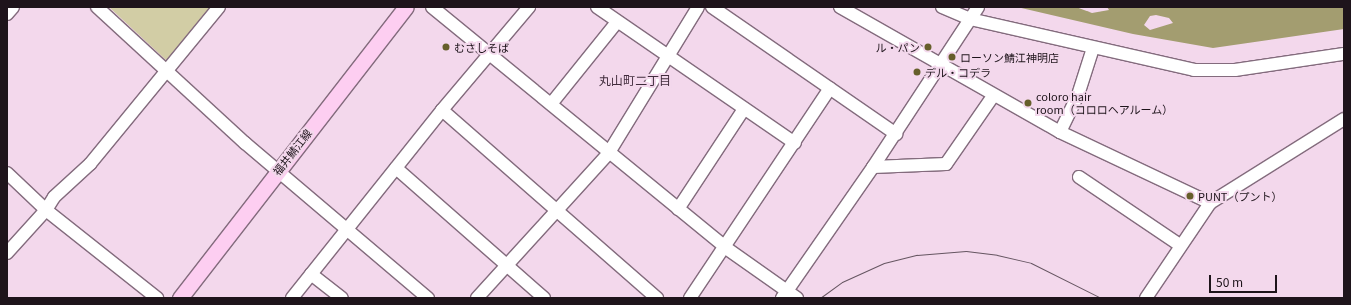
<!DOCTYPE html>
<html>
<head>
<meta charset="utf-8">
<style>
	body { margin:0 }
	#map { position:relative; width:1351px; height:305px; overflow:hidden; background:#f3d8ec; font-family:Georgia,"Noto Sans JP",serif }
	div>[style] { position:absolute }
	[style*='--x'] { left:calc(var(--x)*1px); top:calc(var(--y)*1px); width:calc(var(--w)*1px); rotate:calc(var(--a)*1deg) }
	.green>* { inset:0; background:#d2cda5 }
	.water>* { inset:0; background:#a39d70 }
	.roads { filter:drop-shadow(1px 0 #836b7d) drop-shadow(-1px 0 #836b7d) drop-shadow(0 1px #836b7d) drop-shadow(0 -1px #836b7d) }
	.minor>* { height:12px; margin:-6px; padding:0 6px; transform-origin:6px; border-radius:6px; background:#fff }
	.major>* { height:15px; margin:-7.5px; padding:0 7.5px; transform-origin:7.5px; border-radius:7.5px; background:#fdcef1 }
	.tram>* { height:1px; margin:-0.5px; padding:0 0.5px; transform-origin:0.5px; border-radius:0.5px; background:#655561 }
	.dots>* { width:11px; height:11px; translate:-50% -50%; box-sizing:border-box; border:2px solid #f3d8ec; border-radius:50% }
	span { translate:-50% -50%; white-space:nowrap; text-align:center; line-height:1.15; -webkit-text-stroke:4px #f3d8ec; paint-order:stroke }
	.poi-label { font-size:11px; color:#1e141b }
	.left { translate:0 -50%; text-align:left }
	.right { translate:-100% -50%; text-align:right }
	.street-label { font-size:11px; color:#1e141b }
	.neighbourhood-label { font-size:12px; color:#412c3c }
	.frame { position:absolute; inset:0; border:8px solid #1e141b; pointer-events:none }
	.scale { position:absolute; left:1209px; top:275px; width:68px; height:18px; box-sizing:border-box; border:2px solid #1e141b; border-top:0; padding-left:5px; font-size:12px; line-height:14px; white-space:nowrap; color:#1e141b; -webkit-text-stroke:3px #f3d8ec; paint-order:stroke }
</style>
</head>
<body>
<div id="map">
	<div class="green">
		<div style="clip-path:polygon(109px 7px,211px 7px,167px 61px)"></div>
	</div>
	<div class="water">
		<div style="clip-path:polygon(evenodd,1017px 7px,1076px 7px,1092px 13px,1109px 10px,1107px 7px,1344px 7px,1344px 29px,1213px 48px,1133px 34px,1017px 7px,1156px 15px,1169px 18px,1173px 23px,1150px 30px,1144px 25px,1150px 16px,1156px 15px)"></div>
	</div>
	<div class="roads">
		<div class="minor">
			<div style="--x:97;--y:7;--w:201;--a:42.6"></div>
			<div style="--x:245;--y:143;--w:240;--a:40.3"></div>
			<div style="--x:432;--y:7;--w:380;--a:39.3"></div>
			<div style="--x:726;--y:248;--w:87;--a:35.2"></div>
			<div style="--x:597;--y:7;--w:240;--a:34.5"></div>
			<div style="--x:712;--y:7;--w:224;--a:34.6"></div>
			<div style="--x:840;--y:7;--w:253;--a:29.6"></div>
			<div style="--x:1060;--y:132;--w:166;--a:25.3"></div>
			<div style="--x:942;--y:7;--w:30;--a:23"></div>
			<div style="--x:970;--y:19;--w:230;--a:12.8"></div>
			<div style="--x:1194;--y:70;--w:41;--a:0"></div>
			<div style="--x:1235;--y:70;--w:110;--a:-8.4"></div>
			<div style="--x:7;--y:14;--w:9;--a:-49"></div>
			<div style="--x:551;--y:104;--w:105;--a:-51.2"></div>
			<div style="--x:442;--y:110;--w:286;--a:41.2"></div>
			<div style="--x:1060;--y:132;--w:41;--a:-64.1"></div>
			<div style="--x:1078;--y:95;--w:49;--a:-72.3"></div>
			<div style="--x:873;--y:167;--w:73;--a:-2.4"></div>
			<div style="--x:946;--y:164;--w:83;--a:-55.3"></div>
			<div style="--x:396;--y:168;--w:197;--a:41.3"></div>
			<div style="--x:7;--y:173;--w:54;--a:43.5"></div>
			<div style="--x:46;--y:210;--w:142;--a:38.4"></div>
			<div style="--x:1079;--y:177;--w:122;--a:34"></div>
			<div style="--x:678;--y:209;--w:120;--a:-56.6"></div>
			<div style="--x:7;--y:253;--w:58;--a:-47.8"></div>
			<div style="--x:46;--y:210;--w:15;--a:-58"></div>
			<div style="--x:54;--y:197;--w:49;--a:-42.5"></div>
			<div style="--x:90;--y:164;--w:203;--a:-50.6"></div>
			<div style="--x:311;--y:274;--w:39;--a:38"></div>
			<div style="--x:292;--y:298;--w:241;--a:-51.4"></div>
			<div style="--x:442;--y:110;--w:135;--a:-49.8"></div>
			<div style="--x:477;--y:298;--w:195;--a:-47.7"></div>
			<div style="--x:608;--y:154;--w:172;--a:-58.5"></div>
			<div style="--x:690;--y:298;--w:252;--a:-56.3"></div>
			<div style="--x:782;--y:298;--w:160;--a:-55.2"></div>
			<div style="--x:873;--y:167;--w:191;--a:-56.7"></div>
			<div style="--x:1146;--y:298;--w:115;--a:-56"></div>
			<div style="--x:1210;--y:203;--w:158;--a:-32.1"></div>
		</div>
		<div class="major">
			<div style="--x:180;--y:298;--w:368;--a:-52.2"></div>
		</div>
	</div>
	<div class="tram">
		<div style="--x:820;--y:298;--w:27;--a:-36"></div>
		<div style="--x:842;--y:282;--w:46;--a:-24.3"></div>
		<div style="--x:884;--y:263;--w:34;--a:-14"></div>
		<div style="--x:917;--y:255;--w:49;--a:-4.7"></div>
		<div style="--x:966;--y:251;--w:31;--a:7"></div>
		<div style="--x:997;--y:255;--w:35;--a:13"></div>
		<div style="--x:1031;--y:263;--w:78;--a:26.6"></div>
	</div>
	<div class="dots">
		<div style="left:446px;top:47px;background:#665f2b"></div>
		<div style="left:928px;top:47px;background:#665f2b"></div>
		<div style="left:952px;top:57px;background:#665f2b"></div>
		<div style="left:917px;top:72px;background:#665f2b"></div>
		<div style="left:1028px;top:103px;background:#665f2b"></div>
		<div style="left:1190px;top:196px;background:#665f2b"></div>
	</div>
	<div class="poi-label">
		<span class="left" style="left:454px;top:47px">むさしそば</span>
		<span class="right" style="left:920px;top:47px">ル・パン</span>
		<span class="left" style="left:960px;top:57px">ローソン鯖江神明店</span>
		<span class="left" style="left:925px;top:72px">デル・コデラ</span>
		<span class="left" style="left:1036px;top:103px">coloro hair<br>room（コロロヘアルーム）</span>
		<span class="left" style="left:1198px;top:196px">PUNT（プント）</span>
	</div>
	<div class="street-label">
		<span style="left:292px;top:152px;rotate:-52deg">福井鯖江線</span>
	</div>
	<div class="neighbourhood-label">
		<span style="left:635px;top:80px">丸山町二丁目</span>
	</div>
	<div class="frame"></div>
	<div class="scale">50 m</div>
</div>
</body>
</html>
